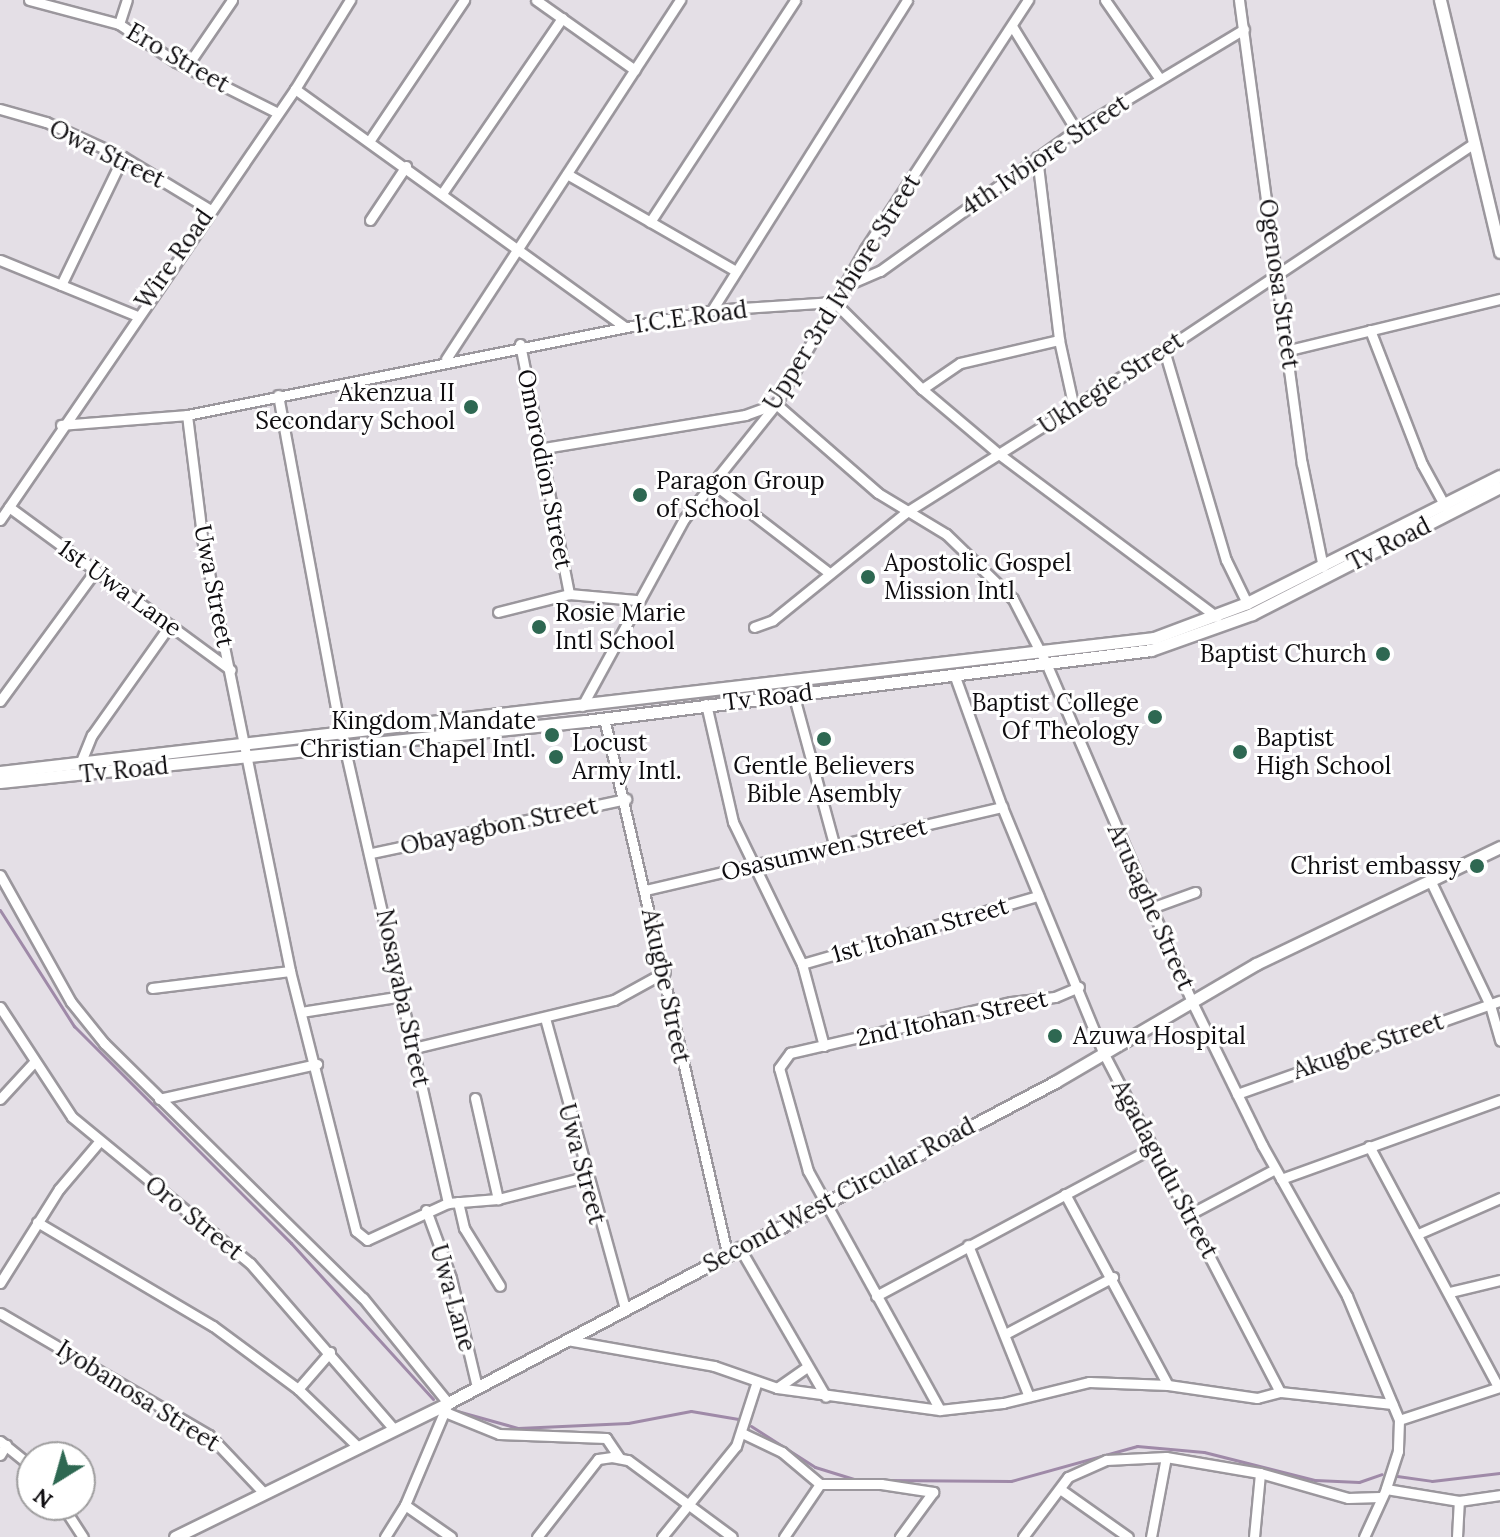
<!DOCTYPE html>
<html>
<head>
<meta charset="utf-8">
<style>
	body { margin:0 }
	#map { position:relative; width:1500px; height:1537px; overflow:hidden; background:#e4dfe6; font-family:Lora,serif }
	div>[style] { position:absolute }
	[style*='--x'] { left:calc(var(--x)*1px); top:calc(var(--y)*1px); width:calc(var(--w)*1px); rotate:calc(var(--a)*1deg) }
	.stream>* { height:3px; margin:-1.5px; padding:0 1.5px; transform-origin:1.5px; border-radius:1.5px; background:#9f8aa8 }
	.roads { filter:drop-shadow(2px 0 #9b979d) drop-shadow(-2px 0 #9b979d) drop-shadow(0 2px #9b979d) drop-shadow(0 -2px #9b979d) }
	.minor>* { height:9px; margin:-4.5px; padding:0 4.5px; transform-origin:4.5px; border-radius:4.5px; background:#fff }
	.tertiary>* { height:11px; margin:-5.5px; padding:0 5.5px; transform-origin:5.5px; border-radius:5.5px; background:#fff }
	.dots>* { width:22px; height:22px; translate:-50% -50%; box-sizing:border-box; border:4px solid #fff; border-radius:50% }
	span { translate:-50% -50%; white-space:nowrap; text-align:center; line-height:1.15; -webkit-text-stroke:6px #fff; paint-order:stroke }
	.street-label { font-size:24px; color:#0f0d10 }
	.poi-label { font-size:24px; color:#0f0d10 }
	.right { translate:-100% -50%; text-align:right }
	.left { translate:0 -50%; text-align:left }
	.north { position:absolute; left:16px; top:1441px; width:80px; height:80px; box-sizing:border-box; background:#fff; border:2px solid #9f9e9f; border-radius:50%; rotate:217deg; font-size:22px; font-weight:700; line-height:32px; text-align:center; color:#0f0d10 }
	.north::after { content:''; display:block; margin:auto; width:28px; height:36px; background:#2e6852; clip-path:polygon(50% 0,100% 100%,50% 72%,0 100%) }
</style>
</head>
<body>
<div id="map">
	<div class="stream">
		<div style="--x:0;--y:910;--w:138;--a:57.5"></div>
		<div style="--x:74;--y:1026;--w:307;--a:45"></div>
		<div style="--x:291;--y:1243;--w:211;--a:47.7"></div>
		<div style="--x:457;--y:1411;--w:63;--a:15.6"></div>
		<div style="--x:518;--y:1428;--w:110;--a:-2.6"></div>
		<div style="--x:628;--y:1423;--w:64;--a:-10.8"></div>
		<div style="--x:691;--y:1411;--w:48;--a:9.7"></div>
		<div style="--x:751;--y:1426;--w:76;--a:32.6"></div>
		<div style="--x:815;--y:1467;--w:44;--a:17.2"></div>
		<div style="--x:1397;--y:1476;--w:35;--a:8"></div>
		<div style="--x:1432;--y:1481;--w:68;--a:-6.7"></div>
		<div style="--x:884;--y:1480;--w:127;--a:0.5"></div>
		<div style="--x:1011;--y:1481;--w:131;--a:-15.5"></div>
		<div style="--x:1137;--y:1446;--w:67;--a:5.1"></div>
		<div style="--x:1204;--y:1452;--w:114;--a:14.2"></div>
		<div style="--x:1315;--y:1480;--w:44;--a:2.6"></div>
		<div style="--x:1359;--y:1482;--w:24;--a:-19"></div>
	</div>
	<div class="roads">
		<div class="minor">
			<div style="--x:29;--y:0;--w:93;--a:14.9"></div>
			<div style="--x:119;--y:24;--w:69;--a:33.7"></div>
			<div style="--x:176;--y:62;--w:114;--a:26.6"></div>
			<div style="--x:536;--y:0;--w:121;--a:35.3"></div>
			<div style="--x:1105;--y:0;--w:96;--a:55.2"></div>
			<div style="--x:1239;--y:0;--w:468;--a:82.3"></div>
			<div style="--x:1302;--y:464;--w:105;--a:78.5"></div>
			<div style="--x:119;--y:24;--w:25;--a:-72"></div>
			<div style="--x:1012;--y:26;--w:122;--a:58.4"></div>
			<div style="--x:187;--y:66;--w:80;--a:-55.7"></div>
			<div style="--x:295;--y:89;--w:407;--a:35.8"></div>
			<div style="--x:0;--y:109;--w:48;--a:15.8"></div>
			<div style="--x:46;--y:122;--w:85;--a:24.4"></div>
			<div style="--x:123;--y:157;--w:100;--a:31.2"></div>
			<div style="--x:370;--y:140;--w:169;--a:-56.1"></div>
			<div style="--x:1037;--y:157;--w:184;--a:83.1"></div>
			<div style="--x:1059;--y:340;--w:70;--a:77.6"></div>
			<div style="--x:567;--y:174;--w:195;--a:29.9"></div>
			<div style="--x:443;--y:192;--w:211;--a:-55.6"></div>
			<div style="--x:370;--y:220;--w:65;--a:-56.3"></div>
			<div style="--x:650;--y:222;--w:265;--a:-56.8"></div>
			<div style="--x:0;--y:260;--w:146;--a:22.2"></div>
			<div style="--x:849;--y:284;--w:34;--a:-23"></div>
			<div style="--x:880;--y:271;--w:241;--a:-35.7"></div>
			<div style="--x:1076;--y:130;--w:196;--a:-31"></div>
			<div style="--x:61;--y:285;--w:142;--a:-64.2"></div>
			<div style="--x:712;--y:310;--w:366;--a:-57.8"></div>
			<div style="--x:1370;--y:330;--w:144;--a:68.8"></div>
			<div style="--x:1422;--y:464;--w:48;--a:61.3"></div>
			<div style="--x:520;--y:344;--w:255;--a:78.9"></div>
			<div style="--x:1164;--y:350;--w:219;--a:73.6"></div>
			<div style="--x:1226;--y:560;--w:48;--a:64"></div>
			<div style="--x:1289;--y:350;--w:217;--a:-13.6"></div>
			<div style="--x:446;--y:359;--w:429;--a:-56.9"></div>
			<div style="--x:922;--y:389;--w:46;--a:-34.4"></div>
			<div style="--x:960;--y:363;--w:102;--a:-13.1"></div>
			<div style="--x:278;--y:395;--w:346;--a:79.5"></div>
			<div style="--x:187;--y:415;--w:129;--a:82.9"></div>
			<div style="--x:203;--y:543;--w:437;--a:78.5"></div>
			<div style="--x:290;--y:971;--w:268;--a:75.8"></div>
			<div style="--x:356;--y:1231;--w:14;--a:39"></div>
			<div style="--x:367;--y:1240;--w:89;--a:-24.6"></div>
			<div style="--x:61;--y:425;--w:126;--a:-4.5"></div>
			<div style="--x:187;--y:415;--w:535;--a:-11.31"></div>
			<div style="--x:712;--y:310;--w:122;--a:-3.8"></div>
			<div style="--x:834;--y:302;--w:124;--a:44.7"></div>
			<div style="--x:922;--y:389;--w:101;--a:40.2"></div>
			<div style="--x:999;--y:454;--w:272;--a:36.8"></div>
			<div style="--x:544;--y:448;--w:204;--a:-9.3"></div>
			<div style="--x:745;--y:415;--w:33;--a:-20"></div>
			<div style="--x:776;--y:404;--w:135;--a:41.1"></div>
			<div style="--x:878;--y:493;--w:79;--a:31.1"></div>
			<div style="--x:946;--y:534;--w:93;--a:44.1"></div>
			<div style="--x:1013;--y:599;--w:72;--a:62.7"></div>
			<div style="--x:1046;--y:663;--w:371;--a:66.7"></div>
			<div style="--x:1193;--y:1004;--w:157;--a:63.9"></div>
			<div style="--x:1262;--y:1145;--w:173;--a:60.6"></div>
			<div style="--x:1347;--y:1296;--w:134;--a:67.2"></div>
			<div style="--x:1399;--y:1420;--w:31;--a:92"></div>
			<div style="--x:1398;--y:1451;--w:40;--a:108"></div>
			<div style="--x:1386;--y:1489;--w:53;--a:114.6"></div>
			<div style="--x:711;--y:482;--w:148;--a:37.6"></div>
			<div style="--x:9;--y:507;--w:275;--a:36.3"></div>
			<div style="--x:0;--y:520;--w:522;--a:-55.61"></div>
			<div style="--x:295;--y:89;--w:105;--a:-58.3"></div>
			<div style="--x:498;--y:612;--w:73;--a:-14.2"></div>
			<div style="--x:569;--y:594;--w:67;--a:5.1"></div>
			<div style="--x:754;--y:627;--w:20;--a:-20"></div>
			<div style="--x:773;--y:620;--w:170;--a:-39"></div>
			<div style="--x:905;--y:513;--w:306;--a:-32.2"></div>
			<div style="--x:1164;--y:350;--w:373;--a:-33.7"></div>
			<div style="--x:954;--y:674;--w:141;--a:70.2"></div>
			<div style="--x:1002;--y:807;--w:267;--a:67.6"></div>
			<div style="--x:1104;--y:1054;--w:381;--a:62.5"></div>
			<div style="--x:793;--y:693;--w:161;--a:74.8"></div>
			<div style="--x:0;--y:701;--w:162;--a:-53.8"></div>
			<div style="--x:706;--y:704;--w:121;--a:77.1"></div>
			<div style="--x:733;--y:822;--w:158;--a:64.1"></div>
			<div style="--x:802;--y:964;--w:85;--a:75"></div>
			<div style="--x:582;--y:706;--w:213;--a:-61.4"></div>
			<div style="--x:684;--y:519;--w:147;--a:-51.3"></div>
			<div style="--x:776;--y:404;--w:179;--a:-60.1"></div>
			<div style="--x:865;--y:249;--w:298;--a:-56.8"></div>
			<div style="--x:604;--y:718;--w:549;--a:77.05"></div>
			<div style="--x:344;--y:745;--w:470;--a:77.2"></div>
			<div style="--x:448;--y:1203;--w:50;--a:-4.6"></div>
			<div style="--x:498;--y:1199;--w:89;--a:-14.3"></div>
			<div style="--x:80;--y:764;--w:31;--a:-68"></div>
			<div style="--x:92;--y:735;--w:135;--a:-54.7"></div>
			<div style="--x:372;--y:853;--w:260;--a:-12"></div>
			<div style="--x:0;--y:875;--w:145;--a:60.8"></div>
			<div style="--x:71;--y:1002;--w:53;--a:51.2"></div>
			<div style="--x:104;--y:1043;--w:363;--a:44.6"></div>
			<div style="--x:363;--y:1298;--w:135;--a:51"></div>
			<div style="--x:448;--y:1403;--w:111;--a:112.9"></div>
			<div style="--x:405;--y:1505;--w:38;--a:122"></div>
			<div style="--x:1431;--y:882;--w:136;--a:64.4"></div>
			<div style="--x:1490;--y:1005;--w:37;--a:74"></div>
			<div style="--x:645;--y:890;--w:367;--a:-13.1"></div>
			<div style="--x:1151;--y:908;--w:47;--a:-20"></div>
			<div style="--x:802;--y:964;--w:246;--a:-16.1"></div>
			<div style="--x:152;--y:988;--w:139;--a:-7"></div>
			<div style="--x:0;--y:1007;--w:131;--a:56.8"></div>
			<div style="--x:72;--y:1117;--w:230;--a:39.4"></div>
			<div style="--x:250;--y:1263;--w:218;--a:49.1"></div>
			<div style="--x:301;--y:1012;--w:103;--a:-8.9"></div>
			<div style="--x:545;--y:1018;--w:301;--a:74.6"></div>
			<div style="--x:414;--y:1048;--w:206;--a:-13.5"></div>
			<div style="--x:614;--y:1000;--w:58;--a:-28.8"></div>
			<div style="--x:1237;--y:1094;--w:279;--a:-19.5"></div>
			<div style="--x:475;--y:1098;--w:104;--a:77.2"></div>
			<div style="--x:0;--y:1099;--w:50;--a:-47.4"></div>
			<div style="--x:159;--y:1099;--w:162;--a:-12.5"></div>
			<div style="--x:1369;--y:1146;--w:273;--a:61.8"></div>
			<div style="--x:1281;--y:1179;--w:233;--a:-19.8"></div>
			<div style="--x:1065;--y:1194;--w:217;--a:61.7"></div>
			<div style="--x:458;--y:1202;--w:27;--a:77"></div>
			<div style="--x:464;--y:1228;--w:68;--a:58.2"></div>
			<div style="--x:426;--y:1210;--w:72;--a:69.8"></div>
			<div style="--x:451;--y:1278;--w:112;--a:76.6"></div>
			<div style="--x:1190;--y:1214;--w:96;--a:-27.9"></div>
			<div style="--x:37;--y:1222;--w:204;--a:30.6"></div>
			<div style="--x:213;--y:1326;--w:106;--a:36.5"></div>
			<div style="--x:298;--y:1389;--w:81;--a:44"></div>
			<div style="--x:1418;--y:1234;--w:90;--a:-23.7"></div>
			<div style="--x:968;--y:1245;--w:161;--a:68.1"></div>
			<div style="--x:739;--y:1247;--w:173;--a:59.9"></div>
			<div style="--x:0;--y:1283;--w:111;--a:-57.9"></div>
			<div style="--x:59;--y:1189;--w:60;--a:-49.7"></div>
			<div style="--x:1450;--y:1292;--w:51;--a:-13.5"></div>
			<div style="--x:876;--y:1296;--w:315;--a:-28.2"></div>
			<div style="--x:0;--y:1313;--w:242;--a:30.3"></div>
			<div style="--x:209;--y:1435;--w:80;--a:46.5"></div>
			<div style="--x:1007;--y:1333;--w:120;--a:-27.8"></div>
			<div style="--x:567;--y:1340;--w:149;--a:10"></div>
			<div style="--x:714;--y:1366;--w:67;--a:19.2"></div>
			<div style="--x:777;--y:1388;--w:164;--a:7.7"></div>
			<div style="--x:940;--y:1410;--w:63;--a:-6.3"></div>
			<div style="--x:1003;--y:1403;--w:89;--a:-13.7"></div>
			<div style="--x:1089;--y:1382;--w:79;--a:2.2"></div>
			<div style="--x:1168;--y:1385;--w:90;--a:8.3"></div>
			<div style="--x:1257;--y:1398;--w:24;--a:-15"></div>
			<div style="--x:1280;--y:1392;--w:113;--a:6.1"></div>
			<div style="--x:777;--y:1388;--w:37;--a:-35"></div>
			<div style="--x:298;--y:1389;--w:49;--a:-49.1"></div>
			<div style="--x:940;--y:1410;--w:273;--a:-118.9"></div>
			<div style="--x:808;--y:1171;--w:107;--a:-105.7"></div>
			<div style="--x:779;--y:1068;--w:19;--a:-54"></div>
			<div style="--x:790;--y:1053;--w:227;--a:-13"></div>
			<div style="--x:1011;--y:1002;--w:44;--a:-6.5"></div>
			<div style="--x:1055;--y:997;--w:26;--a:-23"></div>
			<div style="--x:445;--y:1412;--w:58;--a:22.2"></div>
			<div style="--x:499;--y:1434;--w:107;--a:2.1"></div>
			<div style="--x:606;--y:1438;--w:23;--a:56"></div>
			<div style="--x:1399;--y:1420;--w:106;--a:-18.1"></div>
			<div style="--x:742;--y:1433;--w:44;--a:25.4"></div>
			<div style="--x:782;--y:1452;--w:50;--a:40.1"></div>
			<div style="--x:820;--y:1484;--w:61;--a:0"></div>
			<div style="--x:881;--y:1484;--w:53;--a:8.7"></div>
			<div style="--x:933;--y:1492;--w:56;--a:126.3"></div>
			<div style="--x:0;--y:1441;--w:41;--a:39.1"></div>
			<div style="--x:0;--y:1455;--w:12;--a:-59"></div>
			<div style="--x:1060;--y:1489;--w:83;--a:35.2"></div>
			<div style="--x:1386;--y:1489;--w:74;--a:9.3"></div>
			<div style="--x:1459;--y:1501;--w:41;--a:-8.3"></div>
			<div style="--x:62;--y:1505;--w:38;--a:57"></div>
			<div style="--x:405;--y:1505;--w:56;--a:34.8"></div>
			<div style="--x:537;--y:1537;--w:99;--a:-52"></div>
			<div style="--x:598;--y:1459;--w:14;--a:-8"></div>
			<div style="--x:612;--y:1457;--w:16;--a:11"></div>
			<div style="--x:628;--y:1460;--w:129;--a:36.5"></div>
			<div style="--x:662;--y:1537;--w:117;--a:-50.9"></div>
			<div style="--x:736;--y:1446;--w:68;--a:-72.1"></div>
			<div style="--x:784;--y:1537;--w:64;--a:-55.8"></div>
			<div style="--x:1023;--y:1537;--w:75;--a:-53.1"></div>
			<div style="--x:1068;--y:1477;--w:42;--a:-24.1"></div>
			<div style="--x:1106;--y:1460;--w:60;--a:-2.9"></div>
			<div style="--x:1166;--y:1457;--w:95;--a:9.7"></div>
			<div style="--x:1260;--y:1473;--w:91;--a:15.9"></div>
			<div style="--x:1348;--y:1498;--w:32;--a:-2"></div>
			<div style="--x:1151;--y:1537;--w:81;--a:-79.4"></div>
			<div style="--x:1254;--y:1537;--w:64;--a:-84.6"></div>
			<div style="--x:1457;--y:1537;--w:36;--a:-87"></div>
		</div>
		<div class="tertiary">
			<div style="--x:1440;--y:0;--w:259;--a:76.6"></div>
			<div style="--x:0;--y:772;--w:1162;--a:-6.62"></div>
			<div style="--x:1154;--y:638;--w:99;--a:-20.6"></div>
			<div style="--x:1247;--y:603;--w:283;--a:-26.7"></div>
			<div style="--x:0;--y:782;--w:588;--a:-5.95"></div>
			<div style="--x:585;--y:721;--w:570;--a:-7.15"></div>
			<div style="--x:1151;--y:650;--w:107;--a:-19.6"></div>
			<div style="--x:1252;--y:614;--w:279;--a:-27.1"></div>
			<div style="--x:175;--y:1537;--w:304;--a:-26.1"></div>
			<div style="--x:448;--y:1403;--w:687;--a:-27.87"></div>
			<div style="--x:1055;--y:1082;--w:233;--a:-30.4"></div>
			<div style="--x:1256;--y:964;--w:271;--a:-25.6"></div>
		</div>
	</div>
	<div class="dots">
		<div style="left:471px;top:407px;background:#2e6852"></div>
		<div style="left:640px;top:495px;background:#2e6852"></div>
		<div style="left:868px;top:577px;background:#2e6852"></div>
		<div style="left:539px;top:627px;background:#2e6852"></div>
		<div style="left:1383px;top:654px;background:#2e6852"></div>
		<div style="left:1155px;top:717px;background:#2e6852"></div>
		<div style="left:552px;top:735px;background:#2e6852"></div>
		<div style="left:824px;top:739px;background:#2e6852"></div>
		<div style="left:1240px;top:752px;background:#2e6852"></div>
		<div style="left:556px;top:757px;background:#2e6852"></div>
		<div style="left:1477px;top:866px;background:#2e6852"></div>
		<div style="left:1055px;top:1036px;background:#2e6852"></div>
	</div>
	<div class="street-label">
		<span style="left:178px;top:58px;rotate:30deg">Ero Street</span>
		<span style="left:107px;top:154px;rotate:26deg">Owa Street</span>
		<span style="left:1045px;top:155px;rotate:-34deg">4th Ivbiore Street</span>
		<span style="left:174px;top:259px;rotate:-55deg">Wire Road</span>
		<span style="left:1279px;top:284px;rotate:82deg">Ogenosa Street</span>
		<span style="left:842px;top:292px;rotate:-58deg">Upper 3rd Ivbiore Street</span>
		<span style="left:691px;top:317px;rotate:-8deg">I.C.E Road</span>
		<span style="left:1111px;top:383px;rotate:-33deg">Ukhegie Street</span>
		<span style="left:545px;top:469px;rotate:79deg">Omorodion Street</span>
		<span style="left:1389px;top:544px;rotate:-27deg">Tv Road</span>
		<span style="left:214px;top:586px;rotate:79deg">Uwa Street</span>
		<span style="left:120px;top:588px;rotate:36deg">1st Uwa Lane</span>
		<span style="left:768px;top:697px;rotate:-7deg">Tv Road</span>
		<span style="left:124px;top:770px;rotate:-6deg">Tv Road</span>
		<span style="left:499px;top:826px;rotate:-12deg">Obayagbon Street</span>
		<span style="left:824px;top:849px;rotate:-13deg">Osasumwen Street</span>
		<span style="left:1151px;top:907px;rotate:66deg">Arusaghe Street</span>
		<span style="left:920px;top:930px;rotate:-16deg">1st Itohan Street</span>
		<span style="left:666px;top:986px;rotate:78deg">Akugbe Street</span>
		<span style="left:403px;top:998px;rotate:78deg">Nosayaba Street</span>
		<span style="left:952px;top:1018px;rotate:-12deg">2nd Itohan Street</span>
		<span style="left:1368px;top:1046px;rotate:-19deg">Akugbe Street</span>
		<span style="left:582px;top:1164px;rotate:75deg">Uwa Street</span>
		<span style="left:1165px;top:1169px;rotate:62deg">Agadagudu Street</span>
		<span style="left:839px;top:1195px;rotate:-28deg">Second West Circular Road</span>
		<span style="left:194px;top:1218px;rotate:39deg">Oro Street</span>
		<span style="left:453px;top:1298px;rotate:74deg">Uwa Lane</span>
		<span style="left:138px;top:1396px;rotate:32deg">Iyobanosa Street</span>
	</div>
	<div class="poi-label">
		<span class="right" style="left:455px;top:407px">Akenzua II<br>Secondary School</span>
		<span class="left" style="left:656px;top:495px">Paragon Group<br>of School</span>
		<span class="left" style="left:884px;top:577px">Apostolic Gospel<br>Mission Intl</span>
		<span class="left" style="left:555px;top:627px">Rosie Marie<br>Intl School</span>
		<span class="right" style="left:1367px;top:654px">Baptist Church</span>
		<span class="right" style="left:1139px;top:717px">Baptist College<br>Of Theology</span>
		<span class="right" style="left:536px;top:735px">Kingdom Mandate<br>Christian Chapel Intl.</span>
		<span class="left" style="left:1256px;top:752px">Baptist<br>High School</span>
		<span class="left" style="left:572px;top:757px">Locust<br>Army Intl.</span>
		<span style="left:824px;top:780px">Gentle Believers<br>Bible Asembly</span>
		<span class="right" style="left:1461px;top:866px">Christ embassy</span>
		<span class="left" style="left:1073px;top:1036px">Azuwa Hospital</span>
	</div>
	<div class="north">N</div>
</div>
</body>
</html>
